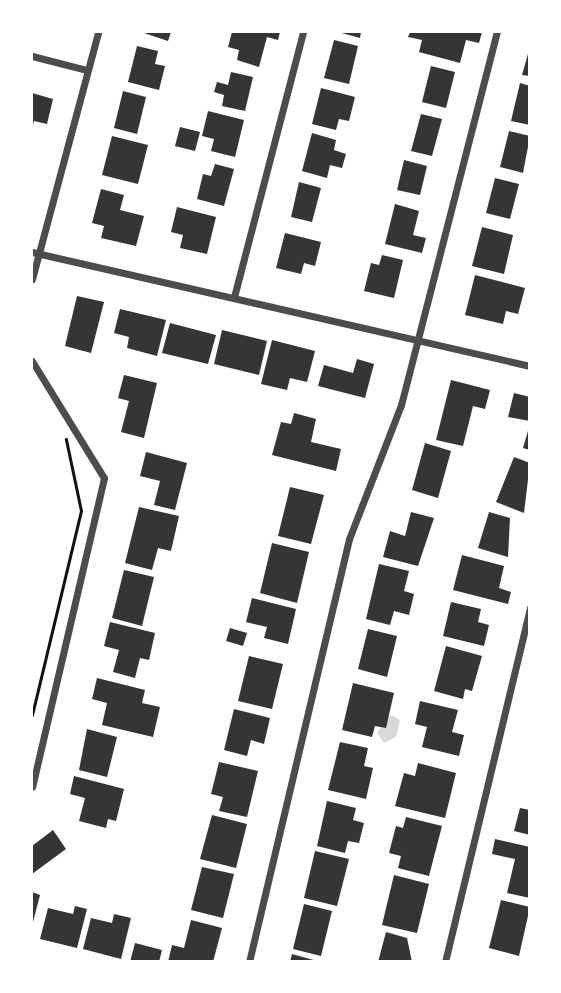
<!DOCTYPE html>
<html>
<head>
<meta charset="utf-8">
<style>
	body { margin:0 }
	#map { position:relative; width:561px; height:993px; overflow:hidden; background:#fff; font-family:"Exo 2",sans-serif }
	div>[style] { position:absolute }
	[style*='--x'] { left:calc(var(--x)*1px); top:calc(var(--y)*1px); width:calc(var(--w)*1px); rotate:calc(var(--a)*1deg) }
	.water>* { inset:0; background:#d9d9d9 }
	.building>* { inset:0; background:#353535 }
	.path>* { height:2.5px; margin:-1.25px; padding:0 1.25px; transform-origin:1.25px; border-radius:1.25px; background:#111 }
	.minor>* { height:7px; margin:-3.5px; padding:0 3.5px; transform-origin:3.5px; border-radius:3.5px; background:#4c4c4c }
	span { translate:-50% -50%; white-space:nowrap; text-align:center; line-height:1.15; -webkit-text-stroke:5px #fff; paint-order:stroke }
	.frame { position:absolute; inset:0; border:33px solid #fff; pointer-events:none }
</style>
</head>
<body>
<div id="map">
	<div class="water">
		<div style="clip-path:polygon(391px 715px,400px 720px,396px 737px,384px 743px,377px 733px)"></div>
	</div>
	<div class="building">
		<div style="clip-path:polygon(141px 32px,171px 32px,168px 41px)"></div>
		<div style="clip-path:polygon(232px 32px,244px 33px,280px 32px,278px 40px,267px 37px,259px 67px,237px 60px,239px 50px,228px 47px)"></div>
		<div style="clip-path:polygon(338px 32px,361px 32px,360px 38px)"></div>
		<div style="clip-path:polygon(410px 32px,482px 32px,479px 43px,466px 40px,460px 63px,419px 52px,422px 40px,408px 37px)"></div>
		<div style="clip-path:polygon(334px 40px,358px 46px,349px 84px,324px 78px)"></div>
		<div style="clip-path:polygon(137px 46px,158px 51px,155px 64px,165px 66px,159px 90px,128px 82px)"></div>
		<div style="clip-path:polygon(530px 47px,530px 76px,522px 75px)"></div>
		<div style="clip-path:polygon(431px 66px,455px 72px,446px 108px,422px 102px)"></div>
		<div style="clip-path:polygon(231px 72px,253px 77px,245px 111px,222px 106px,224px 95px,214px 92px,217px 82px,228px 85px)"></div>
		<div style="clip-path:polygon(520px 83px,530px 86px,530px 125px,511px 121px)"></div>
		<div style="clip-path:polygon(321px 88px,355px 97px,349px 121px,339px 119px,336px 130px,312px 124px)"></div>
		<div style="clip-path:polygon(123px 91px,146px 97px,137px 134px,114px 128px)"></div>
		<div style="clip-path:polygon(32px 93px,53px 99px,47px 124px,34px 121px,32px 129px)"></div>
		<div style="clip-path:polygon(208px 111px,244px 120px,235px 157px,211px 151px,214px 139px,202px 136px)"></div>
		<div style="clip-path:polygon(421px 114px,442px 119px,432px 156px,411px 151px)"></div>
		<div style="clip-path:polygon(180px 127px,200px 132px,195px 151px,175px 146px)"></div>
		<div style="clip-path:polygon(509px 131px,530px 136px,523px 173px,500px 167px)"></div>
		<div style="clip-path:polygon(312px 133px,336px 140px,334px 150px,346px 154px,342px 168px,330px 165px,327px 178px,302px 171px)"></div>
		<div style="clip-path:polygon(112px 136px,148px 145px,138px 184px,102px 175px)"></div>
		<div style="clip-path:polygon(404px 160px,427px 166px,420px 195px,397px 190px)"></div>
		<div style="clip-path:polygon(215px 164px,234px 169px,224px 206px,197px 199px,203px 174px,211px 176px)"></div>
		<div style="clip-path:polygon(495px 178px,519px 184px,510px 219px,486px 213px)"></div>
		<div style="clip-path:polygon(299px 182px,321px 188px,312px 222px,291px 217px)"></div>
		<div style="clip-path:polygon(101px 189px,124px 195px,120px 210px,144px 216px,136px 246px,101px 238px,104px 226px,92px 223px)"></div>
		<div style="clip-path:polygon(395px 204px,419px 211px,413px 235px,426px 238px,422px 253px,385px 244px)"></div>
		<div style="clip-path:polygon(177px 207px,216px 217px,207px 254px,180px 248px,183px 235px,171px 232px)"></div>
		<div style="clip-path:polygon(482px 227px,513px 235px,504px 274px,472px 266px)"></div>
		<div style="clip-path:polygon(285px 233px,321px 242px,315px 266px,304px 263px,301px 274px,276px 268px)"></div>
		<div style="clip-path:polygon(382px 255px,403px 260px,394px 298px,364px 291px,371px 263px,379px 265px)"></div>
		<div style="clip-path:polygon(475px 275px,525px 288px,518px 314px,506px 311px,503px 324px,465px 315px)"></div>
		<div style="clip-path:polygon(77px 296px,104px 302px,91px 353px,65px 346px)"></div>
		<div style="clip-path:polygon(120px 309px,166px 320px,157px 356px,127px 348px,129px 337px,114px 333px)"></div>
		<div style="clip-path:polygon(170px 323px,216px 335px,208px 364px,162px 353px)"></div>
		<div style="clip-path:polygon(222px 330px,267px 341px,259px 375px,214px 364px)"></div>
		<div style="clip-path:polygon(272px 340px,315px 351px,307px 382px,290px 378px,287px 390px,261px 384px)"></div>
		<div style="clip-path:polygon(357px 359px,374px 364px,365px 398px,318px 386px,324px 365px,353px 373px)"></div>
		<div style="clip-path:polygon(124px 375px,157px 383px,144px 438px,121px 432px,129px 401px,118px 398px)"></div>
		<div style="clip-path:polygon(451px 380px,490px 390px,485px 409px,473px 406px,463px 446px,436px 440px)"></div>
		<div style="clip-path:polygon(514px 393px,530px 397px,530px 421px,508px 417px)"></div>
		<div style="clip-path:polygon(294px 413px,316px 419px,311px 442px,341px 449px,336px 471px,272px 455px,281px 422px,291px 424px)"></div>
		<div style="clip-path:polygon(530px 424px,530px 450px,523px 448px)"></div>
		<div style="clip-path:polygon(425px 443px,451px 451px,438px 498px,412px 490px)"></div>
		<div style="clip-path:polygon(146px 452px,187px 463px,175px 510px,154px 505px,160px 481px,140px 476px)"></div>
		<div style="clip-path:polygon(514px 457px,530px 463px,524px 513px,496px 502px)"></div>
		<div style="clip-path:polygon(290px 487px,324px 495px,311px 544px,278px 536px)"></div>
		<div style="clip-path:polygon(139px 507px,179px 516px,171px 551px,158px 548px,152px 570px,125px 563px)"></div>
		<div style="clip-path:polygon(411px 512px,434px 518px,418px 566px,383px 557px,390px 531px,405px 536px)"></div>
		<div style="clip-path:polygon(489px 512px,510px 518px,508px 557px,478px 548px)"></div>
		<div style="clip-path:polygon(272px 543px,309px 552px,297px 603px,260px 593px)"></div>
		<div style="clip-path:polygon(462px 555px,504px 566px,499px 588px,511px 592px,508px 604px,453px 590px)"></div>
		<div style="clip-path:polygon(379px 564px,409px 571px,404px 591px,414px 594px,409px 615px,394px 611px,390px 625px,366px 619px)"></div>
		<div style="clip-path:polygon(124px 570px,154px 577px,142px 626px,112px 618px)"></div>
		<div style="clip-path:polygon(252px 598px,296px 609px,288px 644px,264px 638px,267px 627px,246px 622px)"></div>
		<div style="clip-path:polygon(451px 602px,481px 609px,478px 622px,489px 625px,484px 646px,443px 636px)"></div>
		<div style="clip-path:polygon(110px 622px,155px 633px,149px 660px,140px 658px,135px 678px,113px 672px,119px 650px,104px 646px)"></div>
		<div style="clip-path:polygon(230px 628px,247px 633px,243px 646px,226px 641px)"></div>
		<div style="clip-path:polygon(368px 629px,397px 636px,387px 677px,358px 669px)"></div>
		<div style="clip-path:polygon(446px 646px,482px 656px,472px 691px,465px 689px,463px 699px,434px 691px)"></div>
		<div style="clip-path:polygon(249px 656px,283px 664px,272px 709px,238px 701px)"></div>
		<div style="clip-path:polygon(97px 678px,145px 690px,142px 703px,160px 707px,153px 737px,102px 725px,107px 703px,92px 699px)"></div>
		<div style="clip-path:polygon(353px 683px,394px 693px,386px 728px,375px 726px,372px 737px,342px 730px)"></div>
		<div style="clip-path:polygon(420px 701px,458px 710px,452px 732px,464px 735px,459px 756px,422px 747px,427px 727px,415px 724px)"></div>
		<div style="clip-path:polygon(234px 709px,270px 718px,264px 744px,251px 740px,247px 756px,224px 750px)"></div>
		<div style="clip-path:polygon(87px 729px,117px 737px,107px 777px,79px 770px)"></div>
		<div style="clip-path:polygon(340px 742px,368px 748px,364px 766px,373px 768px,366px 799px,328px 790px)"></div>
		<div style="clip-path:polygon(219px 762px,258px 771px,247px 817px,219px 811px,223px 797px,211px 794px)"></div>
		<div style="clip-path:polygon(418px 763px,456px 773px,445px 818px,395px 806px,404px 773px,415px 776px)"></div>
		<div style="clip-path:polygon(74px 776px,124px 789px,116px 821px,108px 819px,106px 828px,79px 821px,85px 798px,70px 794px)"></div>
		<div style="clip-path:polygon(327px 801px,356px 808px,353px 820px,364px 823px,359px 843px,348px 841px,345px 853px,317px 846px)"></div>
		<div style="clip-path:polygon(520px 808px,530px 810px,530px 835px,514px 831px)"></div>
		<div style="clip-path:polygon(212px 815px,247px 824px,236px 868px,200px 859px)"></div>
		<div style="clip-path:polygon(406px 817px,442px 826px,429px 876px,398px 868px,401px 856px,389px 853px,396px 826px,403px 828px)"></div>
		<div style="clip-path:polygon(53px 830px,66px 849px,32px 874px,32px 846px)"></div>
		<div style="clip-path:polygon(495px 839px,530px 847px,530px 898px,507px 893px,515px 859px,492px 854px)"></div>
		<div style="clip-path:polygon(315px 851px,349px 859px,337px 906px,304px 898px)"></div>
		<div style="clip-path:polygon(202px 867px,234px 874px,223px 918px,191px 910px)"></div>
		<div style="clip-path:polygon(394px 875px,429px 884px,417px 933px,382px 925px)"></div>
		<div style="clip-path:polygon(32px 892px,40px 895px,32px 926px)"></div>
		<div style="clip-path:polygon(501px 900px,530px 907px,519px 956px,489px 948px)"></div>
		<div style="clip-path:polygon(304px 904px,332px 911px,321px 956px,293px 949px)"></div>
		<div style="clip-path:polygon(75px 906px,87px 909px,77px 948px,40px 939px,48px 908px,73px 914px)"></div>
		<div style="clip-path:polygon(114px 914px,131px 918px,121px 959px,83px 949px,91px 918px,112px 923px)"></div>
		<div style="clip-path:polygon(191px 920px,222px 928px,213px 962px,168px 962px,172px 945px,184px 948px)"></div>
		<div style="clip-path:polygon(386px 932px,407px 938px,412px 962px,378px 962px)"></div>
		<div style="clip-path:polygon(135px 943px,162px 950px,159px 962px,130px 962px)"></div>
		<div style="clip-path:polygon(292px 954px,317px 961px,317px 962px,290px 962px)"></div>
	</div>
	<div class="path">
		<div style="--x:32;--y:715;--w:210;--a:-76.5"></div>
		<div style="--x:81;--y:511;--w:73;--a:-101.9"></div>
	</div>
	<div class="minor">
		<div style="--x:32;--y:56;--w:57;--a:14.3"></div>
		<div style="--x:32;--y:252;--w:511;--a:12.89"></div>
		<div style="--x:32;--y:279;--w:256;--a:-75"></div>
		<div style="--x:234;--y:297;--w:274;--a:-75.4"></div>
		<div style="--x:32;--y:361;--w:137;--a:58.4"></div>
		<div style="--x:104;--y:478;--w:317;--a:103.1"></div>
		<div style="--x:249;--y:962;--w:435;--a:-76.7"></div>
		<div style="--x:349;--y:539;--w:144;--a:-68.8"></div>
		<div style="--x:401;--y:405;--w:385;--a:-75.6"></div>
		<div style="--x:445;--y:962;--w:365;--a:-76.5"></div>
	</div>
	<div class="frame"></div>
</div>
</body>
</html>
